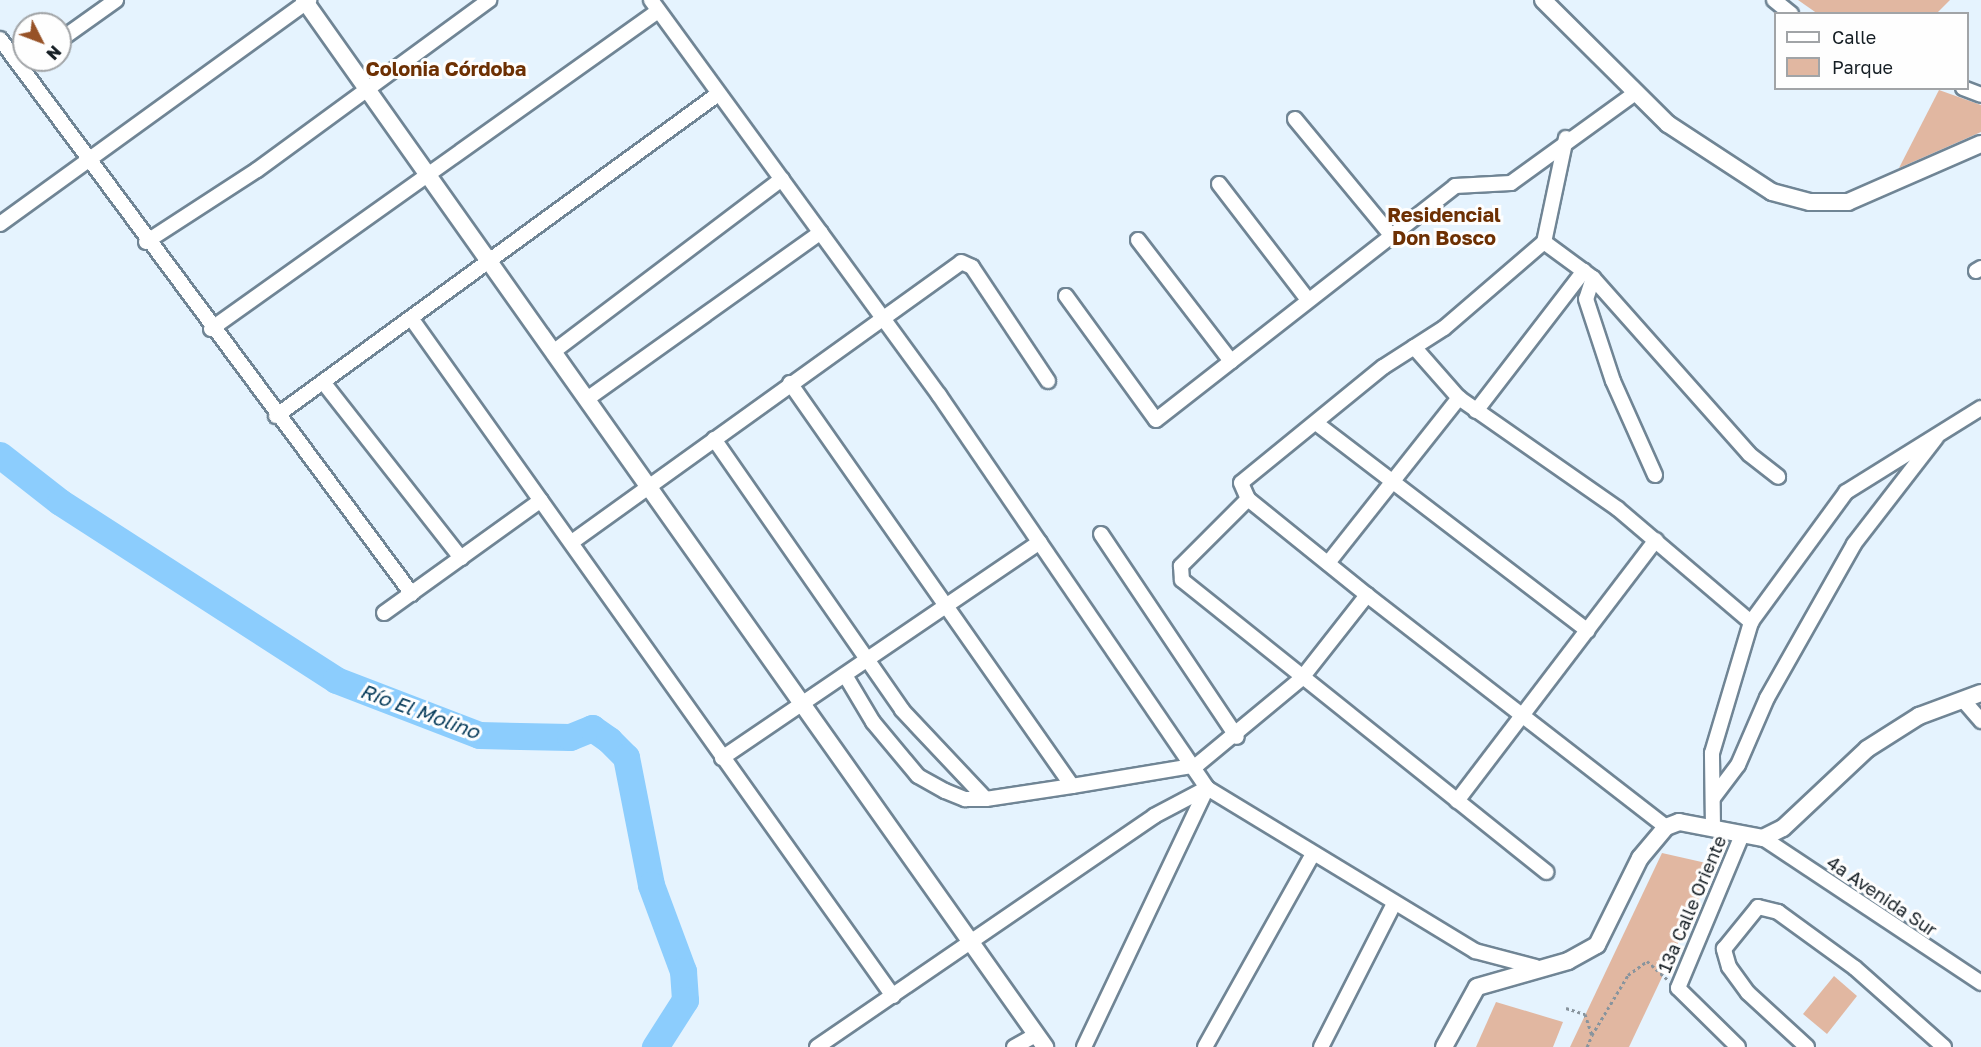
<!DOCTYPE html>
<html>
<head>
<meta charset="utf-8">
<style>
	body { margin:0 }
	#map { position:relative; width:1981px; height:1047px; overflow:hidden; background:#e5f3fe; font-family:"Golos Text",sans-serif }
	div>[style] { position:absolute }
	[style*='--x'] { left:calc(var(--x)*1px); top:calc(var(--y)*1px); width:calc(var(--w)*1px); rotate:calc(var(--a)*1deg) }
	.green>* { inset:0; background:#e1b7a1 }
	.river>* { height:27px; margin:-13.5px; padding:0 13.5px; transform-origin:13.5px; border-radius:13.5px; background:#8ccdfd }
	.path>* { height:3px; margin-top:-1.5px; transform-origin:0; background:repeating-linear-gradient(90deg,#88949d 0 3px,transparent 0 6px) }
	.roads { filter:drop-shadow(2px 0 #708595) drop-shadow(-2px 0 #708595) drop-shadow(0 2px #708595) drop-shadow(0 -2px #708595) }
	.minor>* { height:14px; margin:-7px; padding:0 7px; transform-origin:7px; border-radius:7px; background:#fff }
	.tertiary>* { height:16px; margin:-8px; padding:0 8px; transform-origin:8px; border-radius:8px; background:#fff }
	span { translate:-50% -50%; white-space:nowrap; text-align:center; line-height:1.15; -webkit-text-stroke:6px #fefefe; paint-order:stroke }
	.street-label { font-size:18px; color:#151e24 }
	.neighbourhood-label { font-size:20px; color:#6d3003; font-weight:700 }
	.water-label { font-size:20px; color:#053a59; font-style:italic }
	.legend { position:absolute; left:1774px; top:12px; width:195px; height:78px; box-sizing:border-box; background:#fefefe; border:2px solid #a1a4a7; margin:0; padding:8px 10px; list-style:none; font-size:18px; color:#151e24 }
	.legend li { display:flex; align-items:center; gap:12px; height:30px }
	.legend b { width:30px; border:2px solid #a1a4a7 }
	.north { position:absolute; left:12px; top:12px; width:60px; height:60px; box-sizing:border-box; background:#fefefe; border:2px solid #a1a4a7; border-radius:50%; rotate:132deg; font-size:16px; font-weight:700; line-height:24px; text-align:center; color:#151e24 }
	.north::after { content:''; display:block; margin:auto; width:21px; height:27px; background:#975227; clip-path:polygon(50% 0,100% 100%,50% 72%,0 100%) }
</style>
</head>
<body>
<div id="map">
	<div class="green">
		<div style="clip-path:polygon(1798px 0,1950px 0,1937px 13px,1818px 14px)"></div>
		<div style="clip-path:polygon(1939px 90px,1981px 105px,1981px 132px,1899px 168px)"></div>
		<div style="clip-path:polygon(1662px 853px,1715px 865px,1629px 1047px,1570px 1047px)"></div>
		<div style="clip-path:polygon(1834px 976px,1857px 996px,1827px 1034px,1803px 1014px)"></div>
		<div style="clip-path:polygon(1496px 1002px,1563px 1022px,1553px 1047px,1476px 1047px)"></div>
	</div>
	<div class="river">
		<div style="--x:0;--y:455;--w:76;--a:38.1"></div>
		<div style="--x:60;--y:502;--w:328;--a:32.8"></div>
		<div style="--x:336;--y:680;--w:153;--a:21"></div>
		<div style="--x:479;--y:735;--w:91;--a:1.3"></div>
		<div style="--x:570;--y:737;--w:24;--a:-22"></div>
		<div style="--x:592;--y:728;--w:21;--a:35"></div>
		<div style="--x:609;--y:740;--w:24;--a:45"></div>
		<div style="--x:626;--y:757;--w:130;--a:78.9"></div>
		<div style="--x:651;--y:885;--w:92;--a:69.6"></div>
		<div style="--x:683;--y:971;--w:29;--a:86"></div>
		<div style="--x:685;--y:1000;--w:56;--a:122.6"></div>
	</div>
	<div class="path">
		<div style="--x:1566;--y:1008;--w:20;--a:18"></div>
		<div style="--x:1585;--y:1014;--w:22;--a:72"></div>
		<div style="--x:1592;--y:1035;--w:70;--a:-59"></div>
		<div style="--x:1628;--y:975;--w:24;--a:-36"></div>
		<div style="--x:1647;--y:961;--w:27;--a:42"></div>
		<div style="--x:1587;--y:1047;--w:13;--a:-67"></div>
	</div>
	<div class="roads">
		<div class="minor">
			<div style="--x:651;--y:0;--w:489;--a:53.9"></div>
			<div style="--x:939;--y:395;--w:476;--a:55.7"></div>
			<div style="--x:1207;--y:788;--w:314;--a:31.3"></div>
			<div style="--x:1475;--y:951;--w:63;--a:14.7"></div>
			<div style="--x:1774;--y:0;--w:22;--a:39"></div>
			<div style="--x:0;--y:39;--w:691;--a:53.41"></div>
			<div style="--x:60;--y:40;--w:69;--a:-35.5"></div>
			<div style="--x:1963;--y:88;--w:19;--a:21"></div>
			<div style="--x:1295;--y:119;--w:151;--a:50.4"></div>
			<div style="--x:1566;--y:138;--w:106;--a:101.9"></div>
			<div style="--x:1544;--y:242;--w:132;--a:139.3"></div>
			<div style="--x:1444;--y:328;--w:72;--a:147.4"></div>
			<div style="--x:1383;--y:367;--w:183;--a:140.8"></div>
			<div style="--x:1241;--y:483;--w:17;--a:66"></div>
			<div style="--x:1248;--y:499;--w:153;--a:38.9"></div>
			<div style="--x:1367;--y:595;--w:378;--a:37.8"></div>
			<div style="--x:1219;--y:184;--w:146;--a:52.5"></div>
			<div style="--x:0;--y:224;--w:382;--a:-35.9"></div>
			<div style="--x:1138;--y:240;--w:153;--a:52.5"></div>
			<div style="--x:146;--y:242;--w:132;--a:-33"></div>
			<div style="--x:257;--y:170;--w:288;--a:-36.2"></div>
			<div style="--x:1544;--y:242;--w:61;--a:36.3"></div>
			<div style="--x:1593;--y:278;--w:235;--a:48.4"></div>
			<div style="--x:1749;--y:454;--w:37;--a:38"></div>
			<div style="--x:1976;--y:271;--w:6;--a:-31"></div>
			<div style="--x:1593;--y:278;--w:22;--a:108"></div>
			<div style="--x:1586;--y:299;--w:86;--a:71.8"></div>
			<div style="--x:1613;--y:381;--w:103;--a:65.9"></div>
			<div style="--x:1066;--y:296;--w:153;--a:54"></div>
			<div style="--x:1156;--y:420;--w:380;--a:-38"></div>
			<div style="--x:1455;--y:186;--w:56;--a:-3.1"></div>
			<div style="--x:1511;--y:183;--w:152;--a:-35.9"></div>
			<div style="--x:411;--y:318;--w:832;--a:54.59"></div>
			<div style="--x:211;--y:329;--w:549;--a:-35.43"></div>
			<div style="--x:1414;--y:347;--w:68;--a:48.6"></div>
			<div style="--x:1459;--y:398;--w:194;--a:34.9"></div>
			<div style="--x:1618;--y:509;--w:175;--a:40.4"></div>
			<div style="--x:553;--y:352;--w:287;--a:-37.1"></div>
			<div style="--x:323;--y:382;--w:224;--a:51.9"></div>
			<div style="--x:790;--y:383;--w:492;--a:55"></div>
			<div style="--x:587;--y:399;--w:287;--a:-35.5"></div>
			<div style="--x:1476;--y:411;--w:177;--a:-52.4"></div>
			<div style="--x:276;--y:416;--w:547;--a:-36.07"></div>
			<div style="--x:1316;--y:423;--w:342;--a:37.4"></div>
			<div style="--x:714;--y:439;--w:330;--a:55.2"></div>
			<div style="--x:902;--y:710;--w:122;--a:46.7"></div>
			<div style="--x:1248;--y:499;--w:95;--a:135"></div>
			<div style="--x:1181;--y:566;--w:14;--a:86"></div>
			<div style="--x:1182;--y:580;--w:467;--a:38.7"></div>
			<div style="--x:1101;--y:534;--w:244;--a:56.2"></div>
			<div style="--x:572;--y:542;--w:479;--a:-35.7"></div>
			<div style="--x:961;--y:262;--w:12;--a:24"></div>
			<div style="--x:972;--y:267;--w:137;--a:56.3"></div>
			<div style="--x:1328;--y:563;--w:211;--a:-51.6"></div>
			<div style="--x:384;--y:613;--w:193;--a:-35.7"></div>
			<div style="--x:845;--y:675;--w:55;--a:59.2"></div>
			<div style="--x:873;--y:722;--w:70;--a:50.2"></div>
			<div style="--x:918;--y:776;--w:31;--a:29"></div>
			<div style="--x:945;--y:791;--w:22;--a:22"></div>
			<div style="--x:965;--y:799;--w:21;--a:0"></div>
			<div style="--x:986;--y:799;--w:87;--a:-8.6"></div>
			<div style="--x:1072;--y:786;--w:127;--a:-9.5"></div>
			<div style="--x:1197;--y:765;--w:135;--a:-39.6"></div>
			<div style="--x:1301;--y:679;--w:107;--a:-51.8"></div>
			<div style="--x:1963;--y:700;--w:28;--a:49"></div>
			<div style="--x:722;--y:758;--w:384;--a:-34.2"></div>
			<div style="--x:1713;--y:798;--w:41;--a:-52.9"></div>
			<div style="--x:1738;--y:765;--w:73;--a:-66.6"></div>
			<div style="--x:1767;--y:698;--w:177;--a:-60.5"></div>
			<div style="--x:1854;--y:544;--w:134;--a:-52.3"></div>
			<div style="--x:1457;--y:801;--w:328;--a:-52.7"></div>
			<div style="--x:1713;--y:828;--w:75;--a:-90.8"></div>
			<div style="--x:1712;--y:753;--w:137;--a:-73.4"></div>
			<div style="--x:1751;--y:622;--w:161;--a:-53.8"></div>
			<div style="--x:1846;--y:492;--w:159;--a:-31.9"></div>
			<div style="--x:1763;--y:838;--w:262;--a:33.6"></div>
			<div style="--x:817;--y:1047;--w:409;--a:-34.4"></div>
			<div style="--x:1154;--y:816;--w:60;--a:-27.8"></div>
			<div style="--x:1014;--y:1047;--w:25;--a:-29"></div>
			<div style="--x:1084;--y:1047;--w:287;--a:-64.6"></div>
			<div style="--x:1205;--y:1047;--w:221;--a:-60.8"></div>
			<div style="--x:1321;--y:1047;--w:161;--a:-63"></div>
			<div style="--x:1738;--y:1047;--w:84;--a:-135.5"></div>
			<div style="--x:1678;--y:988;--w:166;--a:-67.3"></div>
			<div style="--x:1807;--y:1047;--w:80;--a:-137.5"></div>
			<div style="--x:1748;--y:993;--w:32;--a:-126"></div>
			<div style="--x:1729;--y:967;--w:19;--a:-106"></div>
			<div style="--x:1724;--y:949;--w:54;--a:-51"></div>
			<div style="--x:1758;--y:907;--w:21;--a:14"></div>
			<div style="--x:1778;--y:912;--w:95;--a:36"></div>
			<div style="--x:1855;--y:968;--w:119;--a:41.6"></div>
		</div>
		<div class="tertiary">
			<div style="--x:304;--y:0;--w:1283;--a:54.71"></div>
			<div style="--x:1543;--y:0;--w:176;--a:44.8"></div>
			<div style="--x:1668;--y:124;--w:124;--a:33.2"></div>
			<div style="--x:1772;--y:192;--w:39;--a:15"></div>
			<div style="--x:1810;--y:202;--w:38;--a:0"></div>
			<div style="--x:1848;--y:202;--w:145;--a:-23.6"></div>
			<div style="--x:1444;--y:1047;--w:68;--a:-61.2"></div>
			<div style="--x:1477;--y:987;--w:95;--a:-15.9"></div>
			<div style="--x:1568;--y:961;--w:33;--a:-29"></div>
			<div style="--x:1597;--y:945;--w:97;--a:-63.7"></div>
			<div style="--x:1640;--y:858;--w:40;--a:-50"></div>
			<div style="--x:1666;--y:827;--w:14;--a:-21"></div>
			<div style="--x:1679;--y:822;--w:86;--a:10.8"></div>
			<div style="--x:1763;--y:838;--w:22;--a:-27"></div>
			<div style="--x:1783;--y:828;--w:115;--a:-43.2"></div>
			<div style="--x:1867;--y:749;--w:62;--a:-32.4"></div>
			<div style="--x:1919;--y:716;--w:66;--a:-20.4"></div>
		</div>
	</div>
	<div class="street-label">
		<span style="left:1882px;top:896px;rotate:34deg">4a Avenida Sur</span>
		<span style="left:1692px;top:904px;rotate:-67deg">13a Calle Oriente</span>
	</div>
	<div class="neighbourhood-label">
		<span style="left:446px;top:68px">Colonia Córdoba</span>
		<span style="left:1444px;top:226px">Residencial<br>Don Bosco</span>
	</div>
	<div class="water-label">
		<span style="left:420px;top:711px;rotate:20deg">Río El Molino</span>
	</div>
	<ul class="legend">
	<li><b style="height:8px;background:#fff"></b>Calle</li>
	<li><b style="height:16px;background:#e1b7a1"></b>Parque</li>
	</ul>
	<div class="north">N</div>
</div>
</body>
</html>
